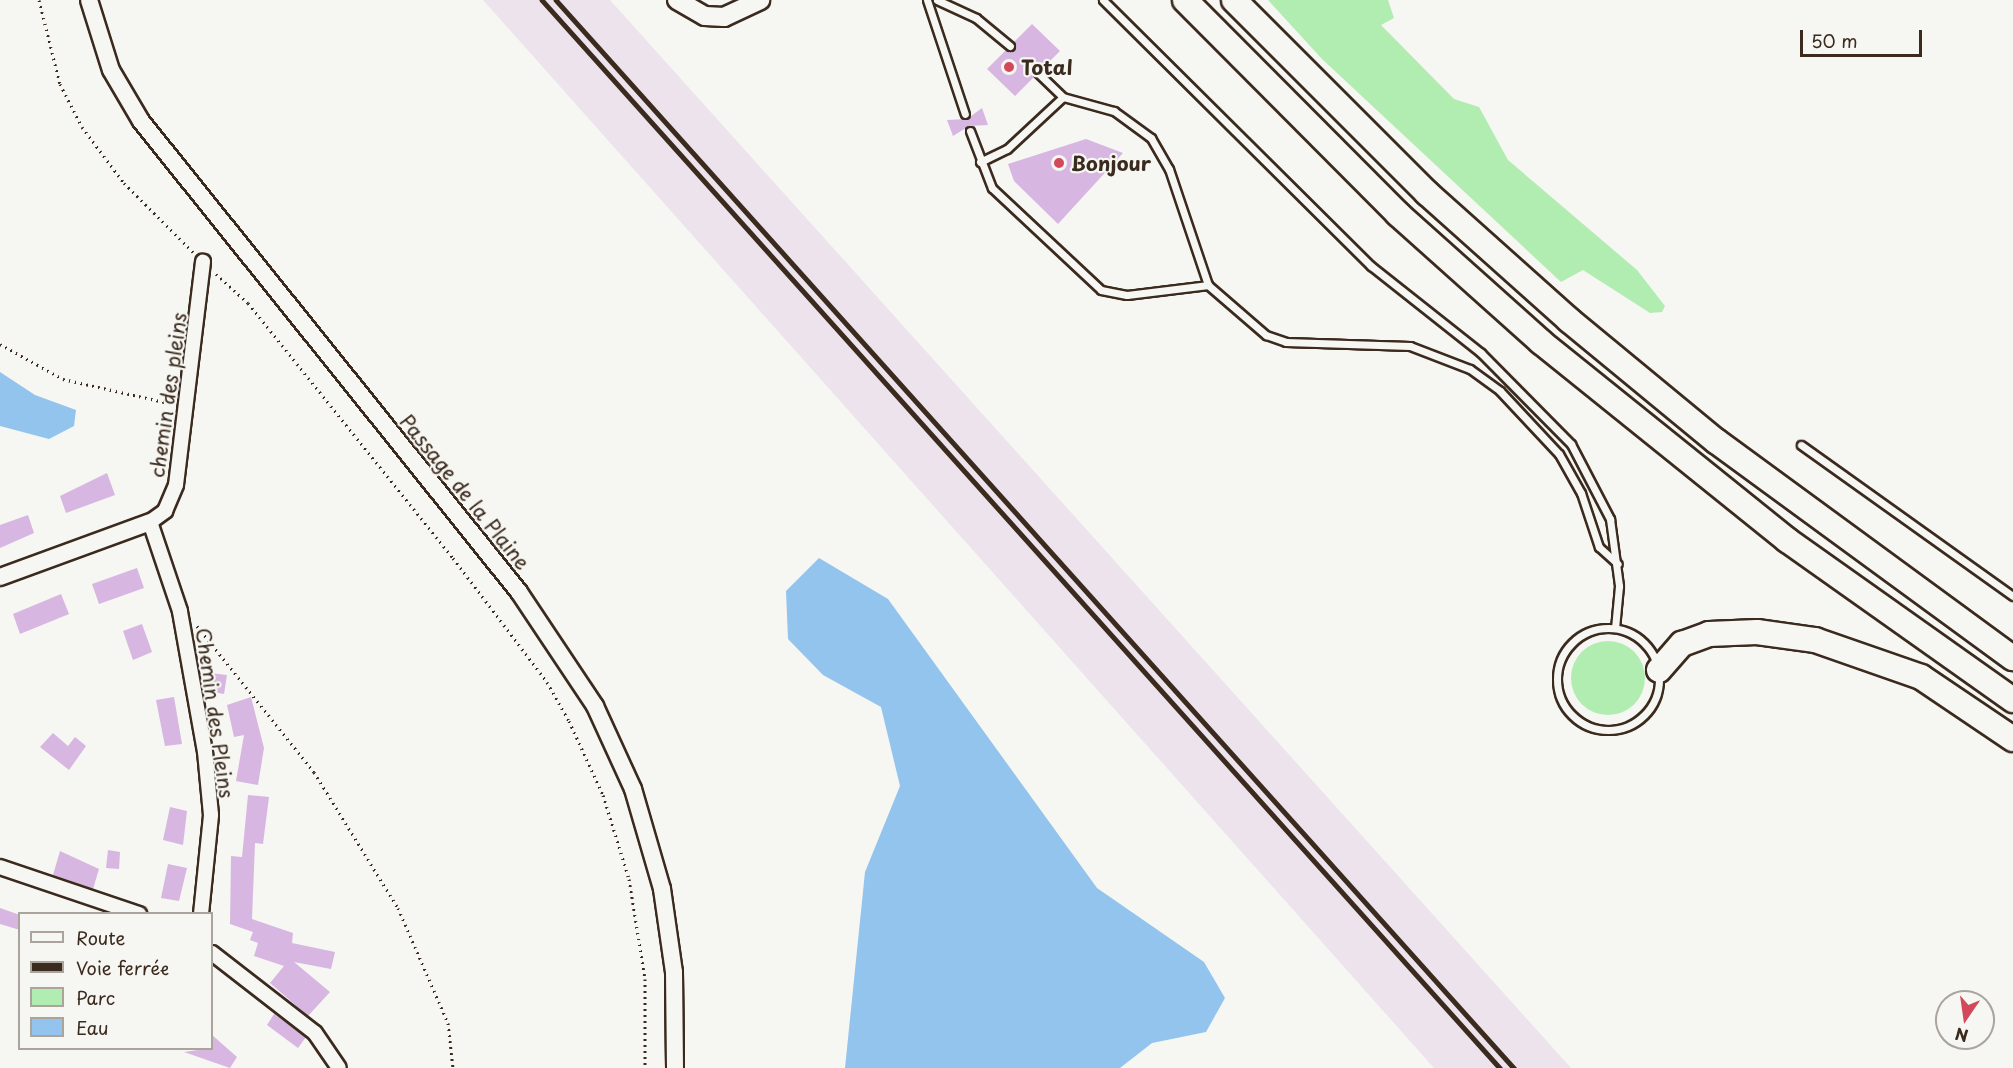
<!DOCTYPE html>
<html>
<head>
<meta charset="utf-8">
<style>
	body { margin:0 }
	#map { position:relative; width:2013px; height:1068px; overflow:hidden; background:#f6f6f2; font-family:"Playpen Sans",sans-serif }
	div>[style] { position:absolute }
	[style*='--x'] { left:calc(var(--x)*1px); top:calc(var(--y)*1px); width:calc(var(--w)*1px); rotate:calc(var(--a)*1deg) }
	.built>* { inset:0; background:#ede3ed }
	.green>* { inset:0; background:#b1ecb1 }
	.round { border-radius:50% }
	.water>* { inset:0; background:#92c4ee }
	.building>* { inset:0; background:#d7b6e2 }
	.path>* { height:3px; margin-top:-1.5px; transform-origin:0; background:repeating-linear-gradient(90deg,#3b2a1e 0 1.5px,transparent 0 6px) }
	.roads { filter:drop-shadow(2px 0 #3b2a1e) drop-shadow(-2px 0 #3b2a1e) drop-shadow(0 2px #3b2a1e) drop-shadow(0 -2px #3b2a1e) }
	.service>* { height:7px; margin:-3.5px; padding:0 3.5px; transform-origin:3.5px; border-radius:3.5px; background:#f6f6f2 }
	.service>.ring { margin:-3.5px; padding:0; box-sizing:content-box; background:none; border:7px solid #f6f6f2; border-radius:50% }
	.minor>* { height:14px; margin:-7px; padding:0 7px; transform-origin:7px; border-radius:7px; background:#f6f6f2 }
	.tertiary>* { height:16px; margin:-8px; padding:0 8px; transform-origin:8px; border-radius:8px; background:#f6f6f2 }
	.secondary>* { height:18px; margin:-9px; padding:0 9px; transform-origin:9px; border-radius:9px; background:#f6f6f2 }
	.motorway>* { height:24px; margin:-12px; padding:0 12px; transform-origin:12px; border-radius:12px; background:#f6f6f2 }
	.rail>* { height:4.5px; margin:-2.25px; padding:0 2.25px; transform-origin:2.25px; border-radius:2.25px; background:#3b2a1e }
	.dots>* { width:16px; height:16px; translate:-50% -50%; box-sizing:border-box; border:3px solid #f6f6f2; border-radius:50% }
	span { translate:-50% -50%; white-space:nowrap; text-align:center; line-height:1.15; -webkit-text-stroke:4.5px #f6f6f2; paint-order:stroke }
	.poi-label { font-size:20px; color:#3b2a1e; font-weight:700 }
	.left { translate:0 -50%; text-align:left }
	.street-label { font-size:20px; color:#3b2a1e }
	.legend { position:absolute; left:18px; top:912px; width:195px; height:138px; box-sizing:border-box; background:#f6f6f2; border:2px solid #aba49d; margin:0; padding:8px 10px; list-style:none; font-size:18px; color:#3b2a1e }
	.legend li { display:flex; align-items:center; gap:12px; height:30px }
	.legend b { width:30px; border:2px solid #aba49d }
	.north { position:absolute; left:1935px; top:990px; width:60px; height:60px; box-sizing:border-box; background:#f6f6f2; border:2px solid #aba49d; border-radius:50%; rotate:193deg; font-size:16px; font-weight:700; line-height:24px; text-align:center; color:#3b2a1e }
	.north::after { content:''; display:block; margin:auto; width:21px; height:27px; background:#d1495b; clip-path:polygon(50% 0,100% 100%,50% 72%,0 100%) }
	.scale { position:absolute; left:1800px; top:30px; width:122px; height:27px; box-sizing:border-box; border:3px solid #3b2a1e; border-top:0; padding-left:8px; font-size:18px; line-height:21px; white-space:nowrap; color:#3b2a1e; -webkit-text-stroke:4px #f6f6f2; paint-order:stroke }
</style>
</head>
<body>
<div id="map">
	<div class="built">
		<div style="clip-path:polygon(483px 0,610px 0,1571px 1068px,1434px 1068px)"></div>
	</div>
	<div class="green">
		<div style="clip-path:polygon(1268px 0,1388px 0,1394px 18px,1381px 25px,1454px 99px,1479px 107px,1508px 160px,1637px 270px,1665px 306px,1662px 312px,1650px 313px,1583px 270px,1561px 282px,1322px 59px)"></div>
		<div class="round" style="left:1571px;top:641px;width:74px;height:74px"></div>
	</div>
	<div class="water">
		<div style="clip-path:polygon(0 372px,35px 395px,76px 410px,74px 426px,49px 439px,0 426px)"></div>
		<div style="clip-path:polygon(819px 558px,888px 599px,1097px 888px,1204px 962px,1225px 998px,1206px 1032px,1152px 1043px,1120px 1068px,845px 1068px,865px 872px,900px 786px,881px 707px,823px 675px,788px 639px,786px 591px)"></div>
	</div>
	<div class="building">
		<div style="clip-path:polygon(1032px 24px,1060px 51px,1042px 69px,1034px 69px,1034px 77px,1015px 96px,987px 69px,1006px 50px,1014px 50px,1014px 42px)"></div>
		<div style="clip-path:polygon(982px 108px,988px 125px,969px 126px,953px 136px,947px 120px,967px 119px)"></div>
		<div style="clip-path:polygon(1086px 139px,1123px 153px,1058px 224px,1014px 181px,1008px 164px)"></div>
		<div style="clip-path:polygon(107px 473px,115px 495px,66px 513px,60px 496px)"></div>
		<div style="clip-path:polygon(28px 515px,34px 533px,0 548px,0 525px)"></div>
		<div style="clip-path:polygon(137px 568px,144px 588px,99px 604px,92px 584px)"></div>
		<div style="clip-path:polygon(61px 594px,69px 614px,20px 634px,13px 614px)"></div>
		<div style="clip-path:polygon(142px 624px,152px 652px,133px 660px,123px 631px)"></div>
		<div style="clip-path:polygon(210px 673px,227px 675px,224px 694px,207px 691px)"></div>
		<div style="clip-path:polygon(174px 697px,182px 744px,165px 746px,156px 700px)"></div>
		<div style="clip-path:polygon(251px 697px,264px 748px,258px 785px,236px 781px,244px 735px,234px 737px,227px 705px)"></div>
		<div style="clip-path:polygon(53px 733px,68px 746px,75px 737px,86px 746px,69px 770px,40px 747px)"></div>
		<div style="clip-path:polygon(248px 795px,269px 797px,263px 844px,255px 843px,252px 919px,293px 933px,292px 943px,335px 952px,331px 969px,294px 962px,330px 992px,308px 1016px,270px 983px,284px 966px,254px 956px,258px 943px,250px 940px,253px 932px,230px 924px,231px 856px,242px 857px)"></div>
		<div style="clip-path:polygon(170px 807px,187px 811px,183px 845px,163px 840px)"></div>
		<div style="clip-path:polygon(108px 850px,120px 852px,119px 869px,106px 868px)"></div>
		<div style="clip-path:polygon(60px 851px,99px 869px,93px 889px,53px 875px)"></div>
		<div style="clip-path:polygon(168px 864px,187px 868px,179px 901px,161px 898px)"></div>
		<div style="clip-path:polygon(0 908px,20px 915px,20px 930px,0 924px)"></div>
		<div style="clip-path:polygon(274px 1014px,306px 1037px,298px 1048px,267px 1025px)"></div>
		<div style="clip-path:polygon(212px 1035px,237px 1057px,230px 1068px,184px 1052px,212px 1048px)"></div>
	</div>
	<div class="path">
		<div style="--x:39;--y:0;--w:87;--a:76"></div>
		<div style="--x:60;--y:84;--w:48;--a:62.9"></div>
		<div style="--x:82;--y:127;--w:70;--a:53.1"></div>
		<div style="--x:124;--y:183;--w:99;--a:45"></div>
		<div style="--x:216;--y:274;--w:43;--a:42.2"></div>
		<div style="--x:248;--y:303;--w:327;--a:51.2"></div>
		<div style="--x:453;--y:558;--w:156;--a:52.8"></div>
		<div style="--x:547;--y:682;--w:45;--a:60.6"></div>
		<div style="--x:569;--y:721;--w:81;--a:65.3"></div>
		<div style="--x:603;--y:795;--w:88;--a:72.8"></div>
		<div style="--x:629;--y:879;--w:101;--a:80.9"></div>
		<div style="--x:645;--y:979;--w:89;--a:90"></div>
		<div style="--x:0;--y:344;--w:72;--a:29.1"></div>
		<div style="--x:63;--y:379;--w:113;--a:12.8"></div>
		<div style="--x:197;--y:626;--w:187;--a:51.3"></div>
		<div style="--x:314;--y:772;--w:160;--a:58.3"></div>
		<div style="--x:398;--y:908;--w:125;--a:66.5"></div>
		<div style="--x:448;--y:1023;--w:45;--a:83.7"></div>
	</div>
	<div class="roads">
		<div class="service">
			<div style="--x:927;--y:0;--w:120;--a:71.6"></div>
			<div style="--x:937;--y:0;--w:43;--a:24.8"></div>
			<div style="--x:976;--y:18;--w:44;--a:39.5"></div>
			<div style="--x:1103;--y:0;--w:378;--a:44.8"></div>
			<div style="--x:1371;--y:266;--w:140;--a:38.3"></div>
			<div style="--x:1481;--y:353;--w:128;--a:45.3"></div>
			<div style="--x:1571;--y:444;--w:85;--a:62.5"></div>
			<div style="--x:1610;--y:519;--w:68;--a:82.3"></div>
			<div style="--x:1619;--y:586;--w:42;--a:95.4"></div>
			<div style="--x:1038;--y:73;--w:35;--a:44"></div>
			<div style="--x:1063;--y:97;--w:53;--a:15.4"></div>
			<div style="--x:1114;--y:111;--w:46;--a:36.1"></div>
			<div style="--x:1151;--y:138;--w:36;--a:60"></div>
			<div style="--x:1169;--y:169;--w:122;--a:71.4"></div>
			<div style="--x:1208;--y:285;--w:77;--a:40.8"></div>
			<div style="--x:1266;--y:335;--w:21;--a:19"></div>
			<div style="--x:1286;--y:342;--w:124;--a:1.8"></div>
			<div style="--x:1410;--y:346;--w:64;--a:21"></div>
			<div style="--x:1470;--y:369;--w:37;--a:36"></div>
			<div style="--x:1500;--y:391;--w:86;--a:46.9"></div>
			<div style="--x:1559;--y:454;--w:45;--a:60.6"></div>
			<div style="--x:1581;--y:493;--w:57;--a:71.6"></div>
			<div style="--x:1599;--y:547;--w:25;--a:42"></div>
			<div style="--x:970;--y:131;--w:61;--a:68.9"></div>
			<div style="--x:992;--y:188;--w:149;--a:43.1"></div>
			<div style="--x:1101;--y:290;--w:26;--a:11"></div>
			<div style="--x:1127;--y:295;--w:82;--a:-7"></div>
			<div style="--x:980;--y:162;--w:30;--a:-26"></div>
			<div style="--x:1007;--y:149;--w:76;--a:-42.9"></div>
			<div style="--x:1801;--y:445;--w:260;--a:35.5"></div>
			<div class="ring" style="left:1557px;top:628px;width:95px;height:95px"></div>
		</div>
		<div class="minor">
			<div style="--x:0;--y:867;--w:147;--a:18.7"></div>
			<div style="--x:201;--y:914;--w:100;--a:-84.2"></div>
			<div style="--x:211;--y:815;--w:63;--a:-95.4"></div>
			<div style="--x:205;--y:752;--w:143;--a:-100.1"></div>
			<div style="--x:180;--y:611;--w:94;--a:-108.6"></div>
			<div style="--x:150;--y:522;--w:19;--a:-36"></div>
			<div style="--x:165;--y:511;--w:28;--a:-67"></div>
			<div style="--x:176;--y:485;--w:225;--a:-83.1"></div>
			<div style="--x:212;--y:953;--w:130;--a:37.8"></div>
			<div style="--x:315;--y:1033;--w:42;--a:55.6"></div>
		</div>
		<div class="tertiary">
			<div style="--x:89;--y:0;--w:73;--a:72.6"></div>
			<div style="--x:111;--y:70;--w:59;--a:59.5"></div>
			<div style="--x:141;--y:121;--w:604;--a:51.25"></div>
			<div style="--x:519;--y:592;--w:137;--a:56.3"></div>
			<div style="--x:595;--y:706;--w:91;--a:65.4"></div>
			<div style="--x:633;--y:789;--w:104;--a:73.8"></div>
			<div style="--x:662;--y:889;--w:84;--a:81.8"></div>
			<div style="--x:674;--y:972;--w:96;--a:89.4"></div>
			<div style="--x:0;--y:577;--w:160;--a:-20.1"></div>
		</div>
		<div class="secondary">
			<div style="--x:677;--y:0;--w:32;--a:30"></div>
			<div style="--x:705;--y:16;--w:19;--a:3"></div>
			<div style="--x:724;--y:17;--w:40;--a:-25"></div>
		</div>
		<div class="motorway">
			<div style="--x:1185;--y:0;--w:302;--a:45.1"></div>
			<div style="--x:1398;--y:214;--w:192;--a:41.8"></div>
			<div style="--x:1541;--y:342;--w:316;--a:38.8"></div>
			<div style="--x:1787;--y:540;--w:277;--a:35.3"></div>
			<div style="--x:1234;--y:0;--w:273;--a:45"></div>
			<div style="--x:1427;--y:193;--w:191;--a:41.8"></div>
			<div style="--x:1569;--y:320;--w:190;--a:39.5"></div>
			<div style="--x:1716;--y:441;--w:368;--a:36.2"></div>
			<div style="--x:1659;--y:670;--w:35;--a:-49"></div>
			<div style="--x:1682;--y:644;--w:29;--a:-20"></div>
			<div style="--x:1709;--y:634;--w:48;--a:-2.4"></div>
			<div style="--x:1757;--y:632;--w:59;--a:7.9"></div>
			<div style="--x:1815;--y:640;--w:112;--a:19.2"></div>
			<div style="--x:1921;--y:677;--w:111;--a:34"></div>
		</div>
	</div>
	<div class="rail">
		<div style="--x:542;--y:0;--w:1435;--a:48.11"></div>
		<div style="--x:556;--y:0;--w:1435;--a:48.11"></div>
	</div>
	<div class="dots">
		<div style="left:1009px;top:67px;background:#d1495b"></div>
		<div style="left:1059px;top:163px;background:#d1495b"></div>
	</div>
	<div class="poi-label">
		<span class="left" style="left:1021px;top:67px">Total</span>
		<span class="left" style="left:1071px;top:163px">Bonjour</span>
	</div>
	<div class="street-label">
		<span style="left:168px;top:395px;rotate:-82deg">chemin des pleins</span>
		<span style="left:465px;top:492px;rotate:51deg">Passage de la Plaine</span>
		<span style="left:215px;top:713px;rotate:82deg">Chemin des Pleins</span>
	</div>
	<ul class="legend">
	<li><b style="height:8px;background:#f6f6f2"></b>Route</li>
	<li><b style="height:8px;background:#3b2a1e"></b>Voie ferrée</li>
	<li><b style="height:16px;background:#b1ecb1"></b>Parc</li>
	<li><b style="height:16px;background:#92c4ee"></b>Eau</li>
	</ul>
	<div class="north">N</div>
	<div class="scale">50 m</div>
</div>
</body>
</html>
